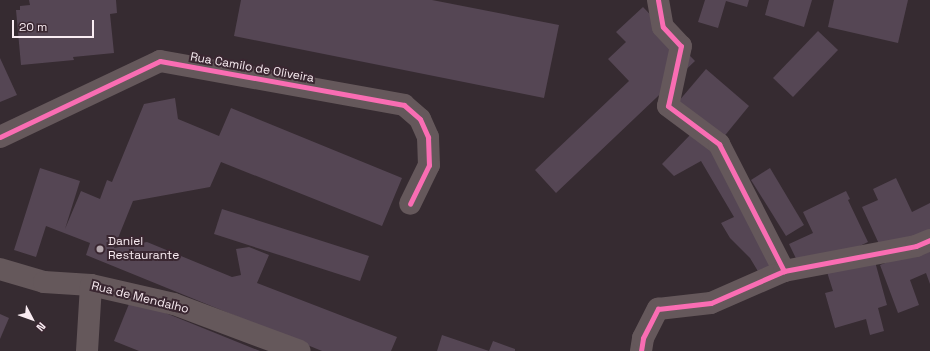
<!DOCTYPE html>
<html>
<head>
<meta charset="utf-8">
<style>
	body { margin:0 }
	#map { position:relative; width:930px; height:351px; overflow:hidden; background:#362b31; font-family:"Space Grotesk",sans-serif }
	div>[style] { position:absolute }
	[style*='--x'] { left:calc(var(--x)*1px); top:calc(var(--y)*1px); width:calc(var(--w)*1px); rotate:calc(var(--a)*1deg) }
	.building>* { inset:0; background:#554654 }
	.street>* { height:22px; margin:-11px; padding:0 11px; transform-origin:11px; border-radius:11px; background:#65585b }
	.cycleway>* { height:5px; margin:-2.5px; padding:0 2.5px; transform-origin:2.5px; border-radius:2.5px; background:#f96db3 }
	.dots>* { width:11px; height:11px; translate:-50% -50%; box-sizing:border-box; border:2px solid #3a2731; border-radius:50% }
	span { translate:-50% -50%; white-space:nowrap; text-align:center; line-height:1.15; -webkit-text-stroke:4px #3a2731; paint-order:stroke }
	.street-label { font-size:12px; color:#f9ecf2 }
	.poi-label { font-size:12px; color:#f9ecf2 }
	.left { translate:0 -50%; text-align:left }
	.north { position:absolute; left:12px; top:299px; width:40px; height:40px; -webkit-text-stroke:3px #3a2731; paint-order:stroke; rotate:131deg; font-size:11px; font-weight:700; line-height:16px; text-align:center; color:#f9ecf2 }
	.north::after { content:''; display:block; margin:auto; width:14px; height:18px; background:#f9ecf2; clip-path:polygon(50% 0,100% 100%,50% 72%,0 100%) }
	.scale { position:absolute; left:12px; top:20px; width:82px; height:18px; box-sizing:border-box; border:2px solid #f9ecf2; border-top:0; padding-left:5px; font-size:12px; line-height:14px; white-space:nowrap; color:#f9ecf2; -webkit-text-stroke:3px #3a2731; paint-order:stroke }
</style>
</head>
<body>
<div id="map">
	<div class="building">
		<div style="clip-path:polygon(29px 0,116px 0,117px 13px,110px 14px,114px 53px,73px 57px,74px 60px,21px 65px,16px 10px,20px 10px,20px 6px,30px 5px)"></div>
		<div style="clip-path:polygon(241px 0,432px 0,559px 25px,544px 98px,234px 36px)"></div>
		<div style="clip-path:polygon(705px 0,749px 0,747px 7px,726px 1px,718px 28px,698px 22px)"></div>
		<div style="clip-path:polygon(769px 0,812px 0,804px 27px,765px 15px)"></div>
		<div style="clip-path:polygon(834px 0,908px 0,898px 43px,828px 27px)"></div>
		<div style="clip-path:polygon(643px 7px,695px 61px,556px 193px,535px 170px,629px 81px,608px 59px,626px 42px,616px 32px)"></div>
		<div style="clip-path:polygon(818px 31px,838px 50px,793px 97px,773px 78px)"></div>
		<div style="clip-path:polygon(0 58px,17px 95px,0 102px)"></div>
		<div style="clip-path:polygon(706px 69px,749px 106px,722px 139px,678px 102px)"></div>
		<div style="clip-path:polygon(175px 98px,178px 119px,219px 136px,231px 108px,402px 178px,382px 226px,221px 162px,210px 187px,133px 201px,114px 248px,147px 242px,232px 277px,241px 275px,236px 249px,249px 247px,269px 255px,257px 283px,397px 337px,391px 351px,322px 351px,86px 255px,90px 243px,46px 226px,36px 257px,14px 250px,40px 168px,80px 181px,65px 229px,81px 191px,100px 199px,107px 180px,112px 182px,144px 104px)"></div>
		<div style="clip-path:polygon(691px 134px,711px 139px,781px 260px,759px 273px,750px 258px,730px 238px,721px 223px,734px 217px,701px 161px,674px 176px,662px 164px)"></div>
		<div style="clip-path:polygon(770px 168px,804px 225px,786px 236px,751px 180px)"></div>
		<div style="clip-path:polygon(896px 178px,912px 212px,930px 203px,930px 236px,885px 257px,862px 207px,878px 200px,873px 189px)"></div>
		<div style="clip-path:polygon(846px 191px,850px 199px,848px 200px,868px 242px,803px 273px,789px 244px,813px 233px,803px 212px)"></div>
		<div style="clip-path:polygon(222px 209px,369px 256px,360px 281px,214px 234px)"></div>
		<div style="clip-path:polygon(930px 246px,930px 284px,926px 273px,910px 280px,919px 305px,898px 313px,880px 265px)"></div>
		<div style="clip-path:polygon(874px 258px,887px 305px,878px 308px,884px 331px,870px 335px,866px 319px,835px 328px,825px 293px,833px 291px,827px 272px)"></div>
		<div style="clip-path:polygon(131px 299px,260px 351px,139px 351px,114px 341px)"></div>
		<div style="clip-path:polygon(0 314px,9px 318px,0 339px)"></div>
		<div style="clip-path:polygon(442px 335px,489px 351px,493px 341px,515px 349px,515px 351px,437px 351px)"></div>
	</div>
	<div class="street">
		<div style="--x:658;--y:0;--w:27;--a:80"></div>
		<div style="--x:663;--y:27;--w:26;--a:47"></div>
		<div style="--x:681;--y:46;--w:61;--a:102.2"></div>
		<div style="--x:668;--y:106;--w:64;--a:36.7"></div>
		<div style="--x:719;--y:144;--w:143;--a:62.9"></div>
		<div style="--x:0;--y:137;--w:177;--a:-25.4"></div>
		<div style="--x:160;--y:61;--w:248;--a:10.2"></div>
		<div style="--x:404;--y:105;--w:21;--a:41"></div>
		<div style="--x:420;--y:119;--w:20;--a:66"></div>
		<div style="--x:428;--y:137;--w:28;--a:88"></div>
		<div style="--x:429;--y:165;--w:43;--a:116"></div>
		<div style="--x:0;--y:269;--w:46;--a:16.5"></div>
		<div style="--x:44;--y:282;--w:47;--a:3.7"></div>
		<div style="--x:91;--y:285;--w:85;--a:12.9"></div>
		<div style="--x:174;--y:304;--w:134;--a:20.5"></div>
		<div style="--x:87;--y:351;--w:66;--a:-86.5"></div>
		<div style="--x:641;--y:351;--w:13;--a:-81"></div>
		<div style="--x:643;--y:338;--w:33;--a:-63"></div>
		<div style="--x:658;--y:309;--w:53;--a:-6.5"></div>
		<div style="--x:711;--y:303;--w:80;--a:-23.7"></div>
		<div style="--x:784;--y:271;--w:134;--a:-10.7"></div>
		<div style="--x:916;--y:246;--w:15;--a:-23"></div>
	</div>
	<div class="cycleway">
		<div style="--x:658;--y:0;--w:27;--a:80"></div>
		<div style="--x:663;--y:27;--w:26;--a:47"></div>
		<div style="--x:681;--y:46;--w:61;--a:102.2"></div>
		<div style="--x:668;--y:106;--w:64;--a:36.7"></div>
		<div style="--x:719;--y:144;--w:143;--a:62.9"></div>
		<div style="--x:0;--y:137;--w:177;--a:-25.4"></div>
		<div style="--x:160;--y:61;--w:248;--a:10.2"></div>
		<div style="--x:404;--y:105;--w:21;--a:41"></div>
		<div style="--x:420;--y:119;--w:20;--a:66"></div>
		<div style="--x:428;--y:137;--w:28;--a:88"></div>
		<div style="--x:429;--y:165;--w:43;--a:116"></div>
		<div style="--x:641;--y:351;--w:13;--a:-81"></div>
		<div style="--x:643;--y:338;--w:33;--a:-63"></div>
		<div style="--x:658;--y:309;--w:53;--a:-6.5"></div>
		<div style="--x:711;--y:303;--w:80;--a:-23.7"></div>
		<div style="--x:784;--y:271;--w:134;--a:-10.7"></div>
		<div style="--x:916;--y:246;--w:15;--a:-23"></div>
	</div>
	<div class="dots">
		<div style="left:100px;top:249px;background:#b5a8ae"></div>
	</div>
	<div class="street-label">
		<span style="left:252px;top:68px;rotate:10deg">Rua Camilo de Oliveira</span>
		<span style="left:140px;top:298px;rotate:14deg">Rua de Mendalho</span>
	</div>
	<div class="poi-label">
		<span class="left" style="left:108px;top:249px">Daniel<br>Restaurante</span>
	</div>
	<div class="north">N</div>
	<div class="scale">20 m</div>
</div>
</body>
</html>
